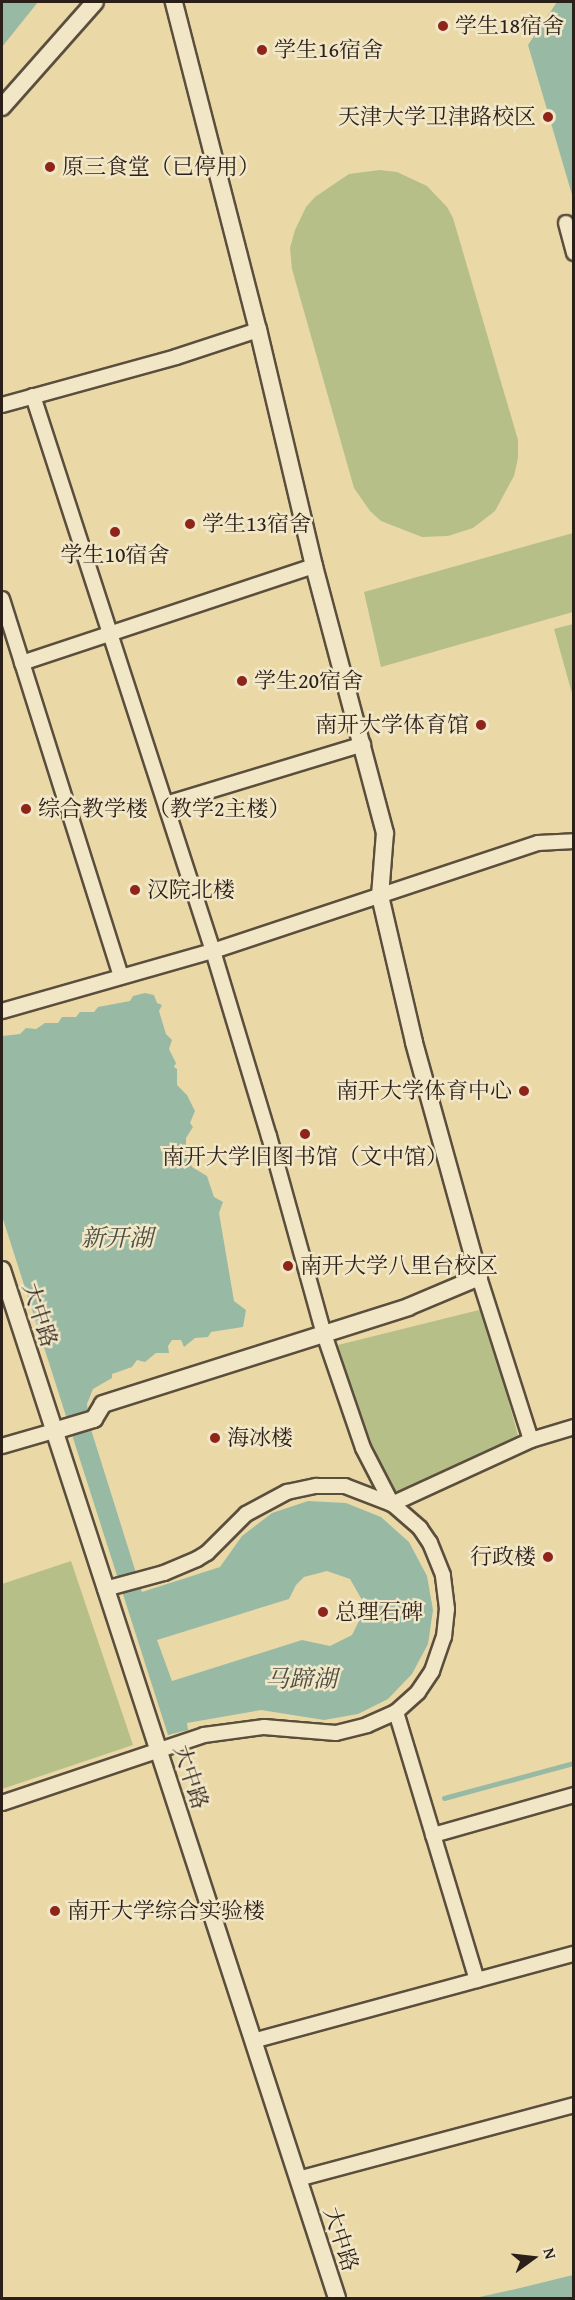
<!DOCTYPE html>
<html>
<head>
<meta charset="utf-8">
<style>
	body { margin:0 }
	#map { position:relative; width:575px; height:2300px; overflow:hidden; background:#ead9a7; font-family:"Gentium Book Plus","Noto Serif SC",serif }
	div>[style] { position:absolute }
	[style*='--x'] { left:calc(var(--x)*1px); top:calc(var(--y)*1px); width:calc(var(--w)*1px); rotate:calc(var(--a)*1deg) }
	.green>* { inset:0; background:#b6bf88 }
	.water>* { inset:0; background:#98baa5 }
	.stream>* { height:4.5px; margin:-2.25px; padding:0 2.25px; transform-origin:2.25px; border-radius:2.25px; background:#98baa5 }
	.roads { filter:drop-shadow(2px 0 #5b4e3d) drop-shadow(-2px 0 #5b4e3d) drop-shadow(0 2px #5b4e3d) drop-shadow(0 -2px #5b4e3d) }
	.minor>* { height:14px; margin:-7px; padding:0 7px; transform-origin:7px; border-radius:7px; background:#f1e6c6 }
	.tertiary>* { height:16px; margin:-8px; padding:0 8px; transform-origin:8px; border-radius:8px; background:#f1e6c6 }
	.dots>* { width:16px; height:16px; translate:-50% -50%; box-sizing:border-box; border:3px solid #f1e6c6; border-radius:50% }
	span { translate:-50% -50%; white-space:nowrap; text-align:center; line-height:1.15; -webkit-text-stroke:5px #f1e6c6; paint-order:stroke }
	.poi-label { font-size:22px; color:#2b1f1a }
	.left { translate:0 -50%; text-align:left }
	.right { translate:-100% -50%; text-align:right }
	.street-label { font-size:22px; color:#2b1f1a }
	.water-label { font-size:24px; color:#4c4e44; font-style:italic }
	.frame { position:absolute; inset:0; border:3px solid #2b1f1a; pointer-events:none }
	.north { position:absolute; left:503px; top:2228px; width:60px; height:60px; -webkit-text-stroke:4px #f1e6c6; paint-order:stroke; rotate:75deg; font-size:16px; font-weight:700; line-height:24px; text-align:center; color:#2b1f1a }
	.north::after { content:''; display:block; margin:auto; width:21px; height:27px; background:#2b1f1a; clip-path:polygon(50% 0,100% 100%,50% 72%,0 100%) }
</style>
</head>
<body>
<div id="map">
	<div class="green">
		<div style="clip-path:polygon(380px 170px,397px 172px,427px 186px,447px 207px,453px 218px,518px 440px,518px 458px,514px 476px,495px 511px,473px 528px,448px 536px,422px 537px,381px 521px,370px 511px,354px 488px,292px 269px,290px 248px,295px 230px,306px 207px,315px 197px,349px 174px)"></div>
		<div style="clip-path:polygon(573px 533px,573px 612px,381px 667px,364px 592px)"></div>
		<div style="clip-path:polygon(573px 624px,574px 624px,573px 697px,554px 629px)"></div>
		<div style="clip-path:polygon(483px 1309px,519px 1439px,395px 1496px,370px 1448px,338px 1345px)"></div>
		<div style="clip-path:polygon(71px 1561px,133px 1745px,2px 1789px,2px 1584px)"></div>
	</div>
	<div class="water">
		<div style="clip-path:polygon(2px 2px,38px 2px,2px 47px)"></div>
		<div style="clip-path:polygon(557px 2px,573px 2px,573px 198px,528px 45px)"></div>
		<div style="clip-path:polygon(evenodd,145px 993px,154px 995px,157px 1003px,162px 1005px,159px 1011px,166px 1034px,172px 1040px,169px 1049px,176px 1063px,174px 1067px,177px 1069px,177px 1085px,187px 1095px,195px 1111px,190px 1123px,193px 1127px,186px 1138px,186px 1152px,192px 1167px,207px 1176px,214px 1197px,223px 1202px,219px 1213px,234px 1301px,246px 1310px,243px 1327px,211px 1332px,208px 1337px,195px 1338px,184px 1347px,181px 1340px,172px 1340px,168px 1346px,169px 1353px,156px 1353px,145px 1362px,137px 1360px,132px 1367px,112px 1374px,112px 1378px,93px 1389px,87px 1404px,89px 1423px,142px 1592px,220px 1567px,242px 1536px,272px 1513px,308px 1501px,346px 1503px,381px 1517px,409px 1542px,427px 1576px,433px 1610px,428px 1644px,412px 1674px,388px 1699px,358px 1714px,324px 1720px,261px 1710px,187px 1723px,188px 1730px,168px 1735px,2px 1216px,2px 1036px,20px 1034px,26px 1028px,36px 1029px,45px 1023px,58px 1023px,62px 1017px,76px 1017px,80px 1012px,94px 1012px,98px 1007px,130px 1001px,133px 996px,145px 993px,327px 1571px,350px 1579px,362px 1600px,363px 1613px,352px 1635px,330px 1646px,302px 1640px,172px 1681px,157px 1640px,289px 1599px,296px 1585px,304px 1577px,327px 1571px)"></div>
		<div style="clip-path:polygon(573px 2275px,573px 2298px,475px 2298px,516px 2289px)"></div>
	</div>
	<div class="stream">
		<div style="--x:444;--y:1798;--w:135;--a:-15.1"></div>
	</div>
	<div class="roads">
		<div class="minor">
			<div style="--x:566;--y:223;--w:31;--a:75"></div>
			<div style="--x:33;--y:396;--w:583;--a:72.03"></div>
			<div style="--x:213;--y:951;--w:193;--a:73.2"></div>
			<div style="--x:269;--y:1136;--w:205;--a:74.5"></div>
			<div style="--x:324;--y:1334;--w:120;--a:71.1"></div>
			<div style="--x:363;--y:1448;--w:63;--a:62.6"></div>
			<div style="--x:2;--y:405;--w:180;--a:-15.4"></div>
			<div style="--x:176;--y:357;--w:86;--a:-18.2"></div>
			<div style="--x:2;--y:599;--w:395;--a:72.5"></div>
			<div style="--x:22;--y:663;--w:308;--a:-18.4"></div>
			<div style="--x:166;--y:804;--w:206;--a:-16.9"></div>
			<div style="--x:2;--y:1011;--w:219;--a:-15.9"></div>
			<div style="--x:213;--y:951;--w:342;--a:-18.4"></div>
			<div style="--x:538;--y:843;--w:36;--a:-3"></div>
			<div style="--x:479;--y:1277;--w:171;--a:72.3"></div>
			<div style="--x:531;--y:1440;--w:45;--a:-16.8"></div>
			<div style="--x:2;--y:1446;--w:54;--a:-16.1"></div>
			<div style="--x:105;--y:1589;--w:61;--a:-15.2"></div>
			<div style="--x:164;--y:1573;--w:36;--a:-23"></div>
			<div style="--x:197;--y:1559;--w:12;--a:-31"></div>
			<div style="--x:207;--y:1553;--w:55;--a:-45"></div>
			<div style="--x:246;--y:1514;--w:47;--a:-28.2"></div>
			<div style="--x:287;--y:1492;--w:30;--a:-12"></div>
			<div style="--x:316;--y:1486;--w:29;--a:0"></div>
			<div style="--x:345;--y:1486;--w:50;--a:21"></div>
			<div style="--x:396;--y:1712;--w:280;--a:73.2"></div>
			<div style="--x:2;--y:1803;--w:213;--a:-18.6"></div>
			<div style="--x:204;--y:1735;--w:61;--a:-7.6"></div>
			<div style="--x:264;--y:1727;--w:72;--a:4.8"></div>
			<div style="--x:336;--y:1733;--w:32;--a:-14"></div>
			<div style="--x:367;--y:1725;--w:32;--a:-24"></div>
			<div style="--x:396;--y:1712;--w:30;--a:-42"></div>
			<div style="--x:418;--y:1692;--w:25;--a:-56"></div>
			<div style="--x:432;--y:1671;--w:36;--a:-71"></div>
			<div style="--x:444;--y:1637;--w:28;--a:-84"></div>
			<div style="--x:447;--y:1609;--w:34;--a:-97"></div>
			<div style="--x:443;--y:1575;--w:35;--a:-112"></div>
			<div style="--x:430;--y:1543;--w:18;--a:-124"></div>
			<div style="--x:420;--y:1528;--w:37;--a:-139"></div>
			<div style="--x:392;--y:1504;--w:153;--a:-24.7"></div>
			<div style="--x:433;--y:1835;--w:147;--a:-15.8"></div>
			<div style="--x:253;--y:2041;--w:333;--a:-15.2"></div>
			<div style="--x:298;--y:2179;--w:286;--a:-15"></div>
		</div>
		<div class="tertiary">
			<div style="--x:2;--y:107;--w:140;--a:-48.5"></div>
			<div style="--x:2;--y:1270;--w:1081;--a:71.95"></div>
			<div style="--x:54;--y:1431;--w:42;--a:-16.7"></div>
			<div style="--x:94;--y:1419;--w:17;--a:-59"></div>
			<div style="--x:103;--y:1404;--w:320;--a:-17.6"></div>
			<div style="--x:408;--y:1307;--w:77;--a:-22.9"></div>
			<div style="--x:479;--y:1277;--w:244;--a:-105.5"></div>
			<div style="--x:414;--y:1042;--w:150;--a:-103.1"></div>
			<div style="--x:380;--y:896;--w:63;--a:-85.5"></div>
			<div style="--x:385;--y:833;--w:276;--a:-104.9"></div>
			<div style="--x:314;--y:566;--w:243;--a:-103.3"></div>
			<div style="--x:258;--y:330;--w:339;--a:-104.4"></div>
		</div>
	</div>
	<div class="dots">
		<div style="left:443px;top:26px;background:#8f2418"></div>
		<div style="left:262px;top:50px;background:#8f2418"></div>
		<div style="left:548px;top:117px;background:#8f2418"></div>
		<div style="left:50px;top:167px;background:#8f2418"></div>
		<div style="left:190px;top:524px;background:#8f2418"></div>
		<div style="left:115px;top:532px;background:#8f2418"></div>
		<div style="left:242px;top:681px;background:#8f2418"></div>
		<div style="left:481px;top:725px;background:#8f2418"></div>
		<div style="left:26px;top:809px;background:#8f2418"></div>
		<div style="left:135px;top:890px;background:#8f2418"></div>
		<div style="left:524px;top:1091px;background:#8f2418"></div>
		<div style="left:305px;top:1134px;background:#8f2418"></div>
		<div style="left:288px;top:1266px;background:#8f2418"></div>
		<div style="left:215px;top:1438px;background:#8f2418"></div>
		<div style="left:548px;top:1557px;background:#8f2418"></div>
		<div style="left:323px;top:1612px;background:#8f2418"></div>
		<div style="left:55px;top:1911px;background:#8f2418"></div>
	</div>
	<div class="poi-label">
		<span class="left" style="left:455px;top:26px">学生18宿舍</span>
		<span class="left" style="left:274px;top:50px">学生16宿舍</span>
		<span class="right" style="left:536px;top:117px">天津大学卫津路校区</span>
		<span class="left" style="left:62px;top:167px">原三食堂（已停用）</span>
		<span class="left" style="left:202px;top:524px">学生13宿舍</span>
		<span style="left:115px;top:555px">学生10宿舍</span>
		<span class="left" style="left:254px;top:681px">学生20宿舍</span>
		<span class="right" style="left:469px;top:725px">南开大学体育馆</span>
		<span class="left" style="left:38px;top:809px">综合教学楼（教学2主楼）</span>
		<span class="left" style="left:147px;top:890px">汉院北楼</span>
		<span class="right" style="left:512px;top:1091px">南开大学体育中心</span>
		<span style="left:305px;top:1157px">南开大学旧图书馆（文中馆）</span>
		<span class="left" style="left:300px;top:1266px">南开大学八里台校区</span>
		<span class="left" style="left:227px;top:1438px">海冰楼</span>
		<span class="right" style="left:536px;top:1557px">行政楼</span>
		<span class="left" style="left:335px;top:1612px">总理石碑</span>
		<span class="left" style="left:67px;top:1911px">南开大学综合实验楼</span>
	</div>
	<div class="street-label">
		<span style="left:40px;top:1315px;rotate:72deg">大中路</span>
		<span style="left:191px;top:1777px;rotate:72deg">大中路</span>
		<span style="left:341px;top:2239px;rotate:72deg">大中路</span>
	</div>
	<div class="water-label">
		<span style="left:117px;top:1238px">新开湖</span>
		<span style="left:301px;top:1679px">马蹄湖</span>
	</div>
	<div class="frame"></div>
	<div class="north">N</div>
</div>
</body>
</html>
